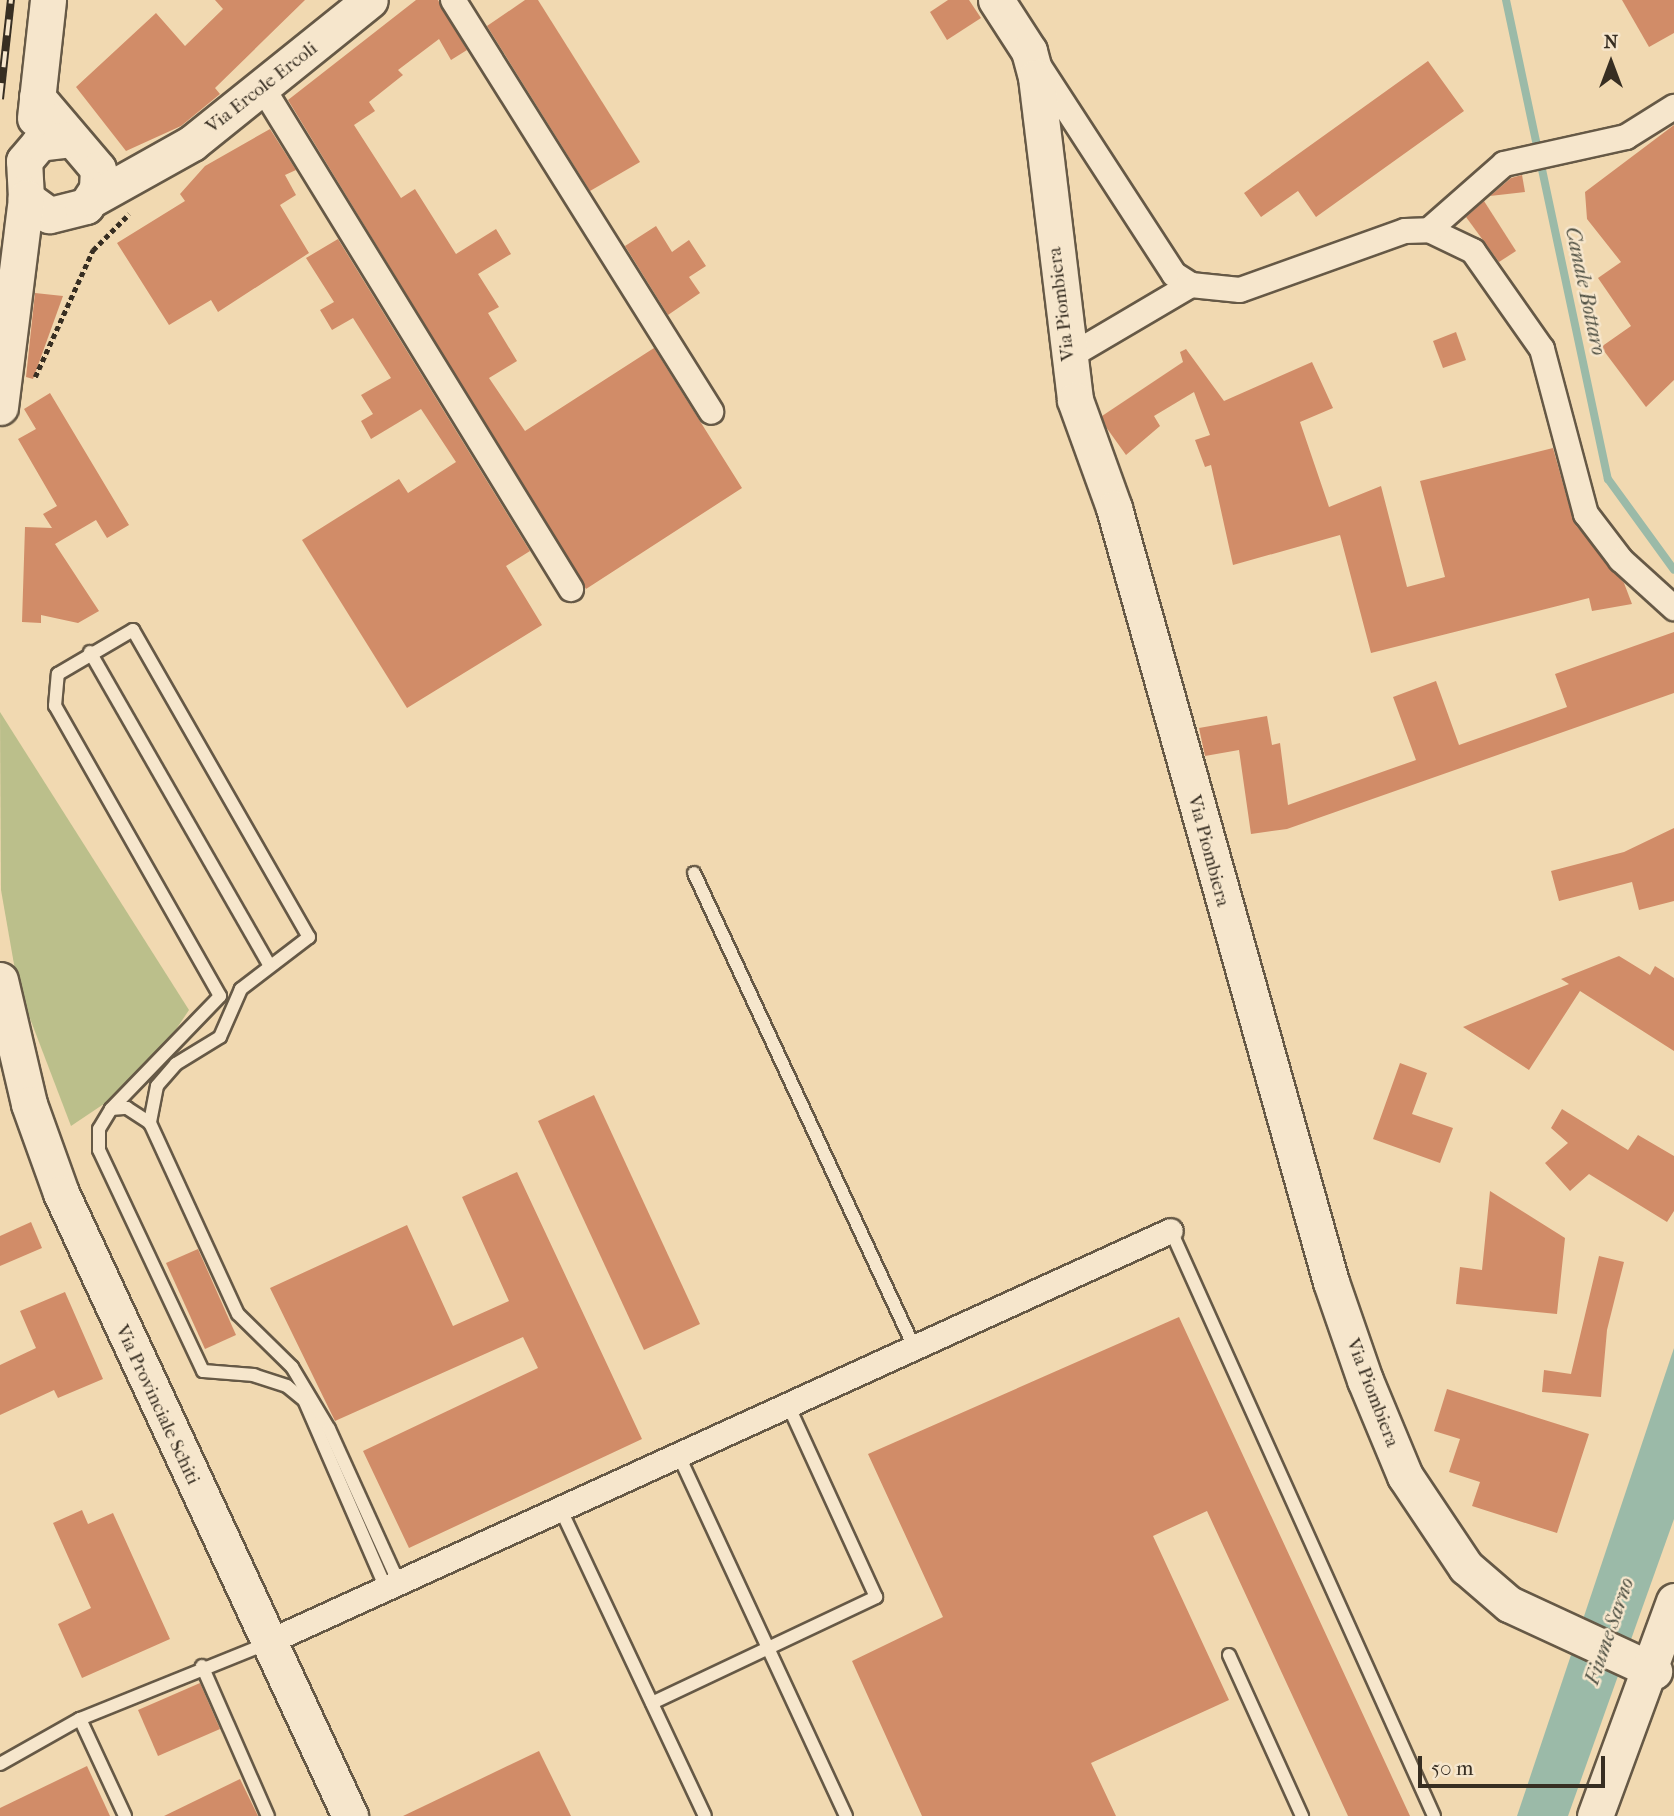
<!DOCTYPE html>
<html>
<head>
<meta charset="utf-8">
<style>
	body { margin:0 }
	#map { position:relative; width:1674px; height:1816px; overflow:hidden; background:#f1d9b1; font-family:"IM FELL French Canon",serif }
	div>[style] { position:absolute }
	[style*='--x'] { left:calc(var(--x)*1px); top:calc(var(--y)*1px); width:calc(var(--w)*1px); rotate:calc(var(--a)*1deg) }
	.green>* { inset:0; background:#bbbf8b }
	.water>* { inset:0; background:#9bbaa8 }
	.stream>* { height:8px; margin:-4px; padding:0 4px; transform-origin:4px; border-radius:4px; background:#9bbaa8 }
	.building>* { inset:0; background:#d18c68 }
	.path>* { height:4.5px; margin-top:-2.25px; transform-origin:0; background:repeating-linear-gradient(90deg,#372e22 0 5px,transparent 0 8.5px) }
	.roads { filter:drop-shadow(2px 0 #665946) drop-shadow(-2px 0 #665946) drop-shadow(0 2px #665946) drop-shadow(0 -2px #665946) }
	.lane>* { height:12px; margin:-6px; padding:0 6px; transform-origin:6px; border-radius:6px; background:#f6e6cc }
	.street>* { height:24px; margin:-12px; padding:0 12px; transform-origin:12px; border-radius:12px; background:#f6e6cc }
	.secondary>* { height:35px; margin:-17.5px; padding:0 17.5px; transform-origin:17.5px; border-radius:17.5px; background:#f6e6cc }
	.rail>* { height:8px; margin-top:-4px; transform-origin:0; background:repeating-linear-gradient(90deg,#f6e6cc 0 16px,#372e22 0 32px); box-sizing:border-box; border-block:2px solid #372e22 }
	span { translate:-50% -50%; white-space:nowrap; text-align:center; line-height:1.15; -webkit-text-stroke:5px #f6e6cc; paint-order:stroke }
	.street-label { font-size:19px; color:#372e22 }
	.water-label { font-size:21px; color:#505144; font-style:italic }
	.north { position:absolute; left:1576px; top:28px; width:70px; height:70px; -webkit-text-stroke:5px #f6e6cc; paint-order:stroke; rotate:0deg; font-size:19px; font-weight:700; line-height:28px; text-align:center; color:#372e22 }
	.north::after { content:''; display:block; margin:auto; width:24px; height:32px; background:#372e22; clip-path:polygon(50% 0,100% 100%,50% 72%,0 100%) }
	.scale { position:absolute; left:1418px; top:1756px; width:187px; height:32px; box-sizing:border-box; border:4px solid #372e22; border-top:0; padding-left:9px; font-size:21px; line-height:24px; white-space:nowrap; color:#372e22; -webkit-text-stroke:5px #f6e6cc; paint-order:stroke }
</style>
</head>
<body>
<div id="map">
	<div class="green">
		<div style="clip-path:polygon(0 712px,189px 1010px,144px 1077px,71px 1126px,18px 987px,1px 890px)"></div>
	</div>
	<div class="water">
		<div style="clip-path:polygon(1674px 1348px,1674px 1519px,1568px 1816px,1517px 1816px)"></div>
	</div>
	<div class="stream">
		<div style="--x:1506;--y:0;--w:490;--a:78"></div>
		<div style="--x:1608;--y:479;--w:112;--a:54"></div>
	</div>
	<div class="building">
		<div style="clip-path:polygon(215px 0,305px 0,215px 88px,220px 94px,181px 126px,126px 151px,76px 87px,156px 13px,185px 46px,223px 9px)"></div>
		<div style="clip-path:polygon(416px 0,438px 0,467px 50px,451px 60px,439px 39px,398px 70px,403px 75px,369px 102px,375px 111px,354px 125px,401px 198px,415px 189px,456px 254px,496px 229px,511px 254px,478px 274px,499px 307px,488px 313px,517px 361px,489px 378px,525px 431px,654px 348px,742px 488px,586px 589px,288px 100px)"></div>
		<div style="clip-path:polygon(525px 0,538px 0,640px 162px,590px 191px,487px 26px)"></div>
		<div style="clip-path:polygon(948px 0,969px 0,981px 18px,947px 40px,930px 12px)"></div>
		<div style="clip-path:polygon(1622px 0,1674px 0,1674px 33px,1649px 47px)"></div>
		<div style="clip-path:polygon(1428px 61px,1464px 111px,1316px 217px,1298px 191px,1261px 217px,1244px 193px)"></div>
		<div style="clip-path:polygon(1674px 125px,1674px 380px,1646px 407px,1601px 347px,1631px 326px,1598px 278px,1621px 262px,1587px 219px,1585px 192px)"></div>
		<div style="clip-path:polygon(270px 129px,296px 170px,285px 175px,296px 195px,280px 205px,309px 253px,218px 312px,211px 300px,169px 325px,117px 243px,185px 201px,180px 194px,205px 166px)"></div>
		<div style="clip-path:polygon(1522px 175px,1525px 192px,1490px 196px,1511px 178px)"></div>
		<div style="clip-path:polygon(1484px 201px,1516px 251px,1499px 262px,1466px 217px)"></div>
		<div style="clip-path:polygon(656px 226px,672px 252px,689px 240px,706px 266px,689px 277px,700px 293px,668px 315px,625px 246px)"></div>
		<div style="clip-path:polygon(338px 239px,530px 551px,506px 566px,542px 625px,407px 708px,302px 540px,399px 479px,408px 493px,456px 462px,421px 409px,371px 439px,361px 421px,373px 414px,361px 395px,391px 378px,353px 318px,332px 330px,320px 310px,334px 302px,306px 258px)"></div>
		<div style="clip-path:polygon(35px 293px,63px 296px,33px 379px,26px 377px)"></div>
		<div style="clip-path:polygon(1456px 332px,1466px 360px,1443px 368px,1433px 341px)"></div>
		<div style="clip-path:polygon(1186px 349px,1224px 401px,1312px 362px,1333px 408px,1300px 422px,1329px 507px,1381px 486px,1407px 587px,1445px 577px,1420px 481px,1553px 448px,1574px 523px,1624px 583px,1632px 604px,1592px 611px,1589px 598px,1371px 653px,1340px 535px,1233px 565px,1211px 465px,1205px 467px,1195px 440px,1210px 435px,1194px 392px,1154px 416px,1160px 426px,1126px 455px,1106px 427px,1102px 416px,1183px 362px,1180px 352px)"></div>
		<div style="clip-path:polygon(50px 393px,129px 525px,107px 538px,96px 520px,55px 544px,99px 611px,78px 623px,41px 615px,41px 623px,22px 622px,25px 527px,52px 528px,43px 514px,57px 506px,18px 439px,36px 429px,24px 409px)"></div>
		<div style="clip-path:polygon(1674px 632px,1674px 693px,1287px 829px,1251px 834px,1239px 750px,1205px 756px,1199px 728px,1267px 716px,1272px 745px,1280px 743px,1288px 805px,1416px 760px,1393px 697px,1436px 681px,1459px 745px,1567px 707px,1555px 674px)"></div>
		<div style="clip-path:polygon(1674px 828px,1674px 901px,1639px 910px,1632px 882px,1559px 901px,1551px 871px,1624px 852px)"></div>
		<div style="clip-path:polygon(1619px 956px,1650px 975px,1655px 966px,1674px 978px,1674px 1051px,1580px 991px,1529px 1070px,1463px 1027px,1569px 984px,1561px 979px)"></div>
		<div style="clip-path:polygon(1400px 1063px,1427px 1073px,1412px 1114px,1453px 1128px,1440px 1163px,1373px 1139px)"></div>
		<div style="clip-path:polygon(594px 1095px,700px 1324px,644px 1350px,538px 1121px)"></div>
		<div style="clip-path:polygon(1562px 1109px,1628px 1150px,1638px 1135px,1674px 1156px,1674px 1211px,1667px 1222px,1589px 1174px,1570px 1191px,1545px 1163px,1568px 1143px,1551px 1128px)"></div>
		<div style="clip-path:polygon(517px 1172px,642px 1439px,409px 1548px,363px 1451px,538px 1368px,523px 1337px,335px 1421px,270px 1288px,407px 1225px,453px 1326px,509px 1301px,462px 1197px)"></div>
		<div style="clip-path:polygon(1490px 1191px,1565px 1238px,1557px 1314px,1456px 1304px,1460px 1267px,1482px 1270px)"></div>
		<div style="clip-path:polygon(31px 1222px,42px 1248px,0 1266px,0 1236px)"></div>
		<div style="clip-path:polygon(198px 1249px,236px 1335px,205px 1349px,166px 1263px)"></div>
		<div style="clip-path:polygon(1599px 1256px,1624px 1262px,1607px 1330px,1601px 1397px,1542px 1392px,1544px 1370px,1571px 1374px)"></div>
		<div style="clip-path:polygon(65px 1292px,103px 1379px,58px 1398px,54px 1390px,0 1415px,0 1365px,36px 1348px,20px 1311px)"></div>
		<div style="clip-path:polygon(1179px 1317px,1410px 1816px,1348px 1816px,1207px 1511px,1153px 1536px,1229px 1700px,1091px 1763px,1116px 1816px,922px 1816px,852px 1661px,943px 1617px,868px 1454px)"></div>
		<div style="clip-path:polygon(1447px 1389px,1589px 1434px,1557px 1533px,1472px 1506px,1480px 1482px,1449px 1472px,1460px 1439px,1434px 1431px)"></div>
		<div style="clip-path:polygon(82px 1510px,88px 1524px,113px 1513px,170px 1639px,82px 1678px,58px 1624px,91px 1608px,53px 1523px)"></div>
		<div style="clip-path:polygon(200px 1683px,220px 1729px,158px 1756px,138px 1710px)"></div>
		<div style="clip-path:polygon(539px 1751px,571px 1816px,403px 1816px)"></div>
		<div style="clip-path:polygon(87px 1766px,110px 1816px,0 1816px,0 1808px)"></div>
		<div style="clip-path:polygon(240px 1779px,258px 1816px,164px 1816px)"></div>
	</div>
	<div class="path">
		<div style="--x:35;--y:377;--w:140;--a:-65.5"></div>
		<div style="--x:93;--y:250;--w:51;--a:-45"></div>
	</div>
	<div class="roads">
		<div class="lane">
			<div style="--x:90;--y:652;--w:360;--a:60.2"></div>
			<div style="--x:694;--y:873;--w:523;--a:65.1"></div>
			<div style="--x:111;--y:1109;--w:16;--a:-4"></div>
			<div style="--x:127;--y:1108;--w:27;--a:33"></div>
			<div style="--x:1171;--y:1231;--w:641;--a:65.79"></div>
			<div style="--x:678;--y:1454;--w:399;--a:65.1"></div>
			<div style="--x:560;--y:1508;--w:340;--a:64.8"></div>
			<div style="--x:385;--y:1586;--w:203;--a:-113.5"></div>
			<div style="--x:304;--y:1400;--w:22;--a:-141"></div>
			<div style="--x:287;--y:1386;--w:35;--a:-162"></div>
			<div style="--x:254;--y:1375;--w:51;--a:-175.5"></div>
			<div style="--x:203;--y:1371;--w:244;--a:-115.2"></div>
			<div style="--x:99;--y:1150;--w:21;--a:-90"></div>
			<div style="--x:99;--y:1129;--w:23;--a:-59"></div>
			<div style="--x:111;--y:1109;--w:157;--a:-46"></div>
			<div style="--x:220;--y:996;--w:334;--a:-119.6"></div>
			<div style="--x:55;--y:706;--w:32;--a:-85"></div>
			<div style="--x:58;--y:674;--w:87;--a:-30.4"></div>
			<div style="--x:133;--y:630;--w:354;--a:60.2"></div>
			<div style="--x:309;--y:937;--w:86;--a:142.6"></div>
			<div style="--x:241;--y:989;--w:52;--a:113.6"></div>
			<div style="--x:220;--y:1037;--w:52;--a:148.5"></div>
			<div style="--x:176;--y:1064;--w:29;--a:131"></div>
			<div style="--x:157;--y:1086;--w:38;--a:101"></div>
			<div style="--x:150;--y:1123;--w:210;--a:65.3"></div>
			<div style="--x:238;--y:1314;--w:76;--a:44.5"></div>
			<div style="--x:292;--y:1367;--w:72;--a:59.2"></div>
			<div style="--x:329;--y:1429;--w:167;--a:65.6"></div>
			<div style="--x:1229;--y:1655;--w:177;--a:65.6"></div>
			<div style="--x:202;--y:1666;--w:164;--a:66.3"></div>
			<div style="--x:652;--y:1703;--w:248;--a:-25.3"></div>
			<div style="--x:876;--y:1597;--w:211;--a:-114.6"></div>
			<div style="--x:80;--y:1719;--w:107;--a:65.1"></div>
			<div style="--x:0;--y:1764;--w:92;--a:-29.4"></div>
			<div style="--x:80;--y:1719;--w:201;--a:-22"></div>
		</div>
		<div class="street">
			<div style="--x:453;--y:0;--w:486;--a:57.9"></div>
			<div style="--x:1037;--y:63;--w:252;--a:57"></div>
			<div style="--x:1174;--y:274;--w:20;--a:33"></div>
			<div style="--x:1191;--y:285;--w:49;--a:5.8"></div>
			<div style="--x:1240;--y:290;--w:175;--a:-19.7"></div>
			<div style="--x:1405;--y:231;--w:24;--a:-2"></div>
			<div style="--x:1429;--y:230;--w:49;--a:25.5"></div>
			<div style="--x:1473;--y:251;--w:120;--a:54.9"></div>
			<div style="--x:1542;--y:349;--w:171;--a:75.1"></div>
			<div style="--x:1586;--y:514;--w:58;--a:52.7"></div>
			<div style="--x:1621;--y:560;--w:72;--a:42.2"></div>
			<div style="--x:264;--y:90;--w:586;--a:58.4"></div>
			<div style="--x:1429;--y:230;--w:100;--a:-41.3"></div>
			<div style="--x:1504;--y:164;--w:125;--a:-12.5"></div>
			<div style="--x:1626;--y:137;--w:57;--a:-32"></div>
			<div style="--x:1067;--y:358;--w:144;--a:-30.5"></div>
			<div style="--x:267;--y:1643;--w:993;--a:-24.5"></div>
		</div>
		<div class="secondary">
			<div style="--x:996;--y:0;--w:61;--a:57.1"></div>
			<div style="--x:1029;--y:51;--w:27;--a:75"></div>
			<div style="--x:1036;--y:77;--w:325;--a:83.1"></div>
			<div style="--x:1075;--y:400;--w:115;--a:70.1"></div>
			<div style="--x:1114;--y:508;--w:804;--a:74.34"></div>
			<div style="--x:1331;--y:1282;--w:104;--a:70.9"></div>
			<div style="--x:1365;--y:1380;--w:104;--a:67.4"></div>
			<div style="--x:1405;--y:1476;--w:110;--a:56.2"></div>
			<div style="--x:1466;--y:1567;--w:57;--a:40.7"></div>
			<div style="--x:1509;--y:1604;--w:160;--a:24.8"></div>
			<div style="--x:37;--y:97;--w:94;--a:49.7"></div>
			<div style="--x:98;--y:169;--w:20;--a:93"></div>
			<div style="--x:97;--y:189;--w:20;--a:123"></div>
			<div style="--x:86;--y:206;--w:38;--a:166"></div>
			<div style="--x:49;--y:215;--w:29;--a:-144"></div>
			<div style="--x:26;--y:198;--w:37;--a:-93"></div>
			<div style="--x:24;--y:161;--w:23;--a:-50"></div>
			<div style="--x:39;--y:143;--w:32;--a:-7"></div>
			<div style="--x:35;--y:118;--w:119;--a:-83.7"></div>
			<div style="--x:92;--y:199;--w:115;--a:-29.2"></div>
			<div style="--x:192;--y:143;--w:228;--a:-38.8"></div>
			<div style="--x:0;--y:407;--w:211;--a:-82.9"></div>
			<div style="--x:0;--y:980;--w:127;--a:76.8"></div>
			<div style="--x:29;--y:1104;--w:95;--a:70.2"></div>
			<div style="--x:61;--y:1193;--w:687;--a:65.11"></div>
			<div style="--x:1595;--y:1816;--w:229;--a:-69.8"></div>
		</div>
	</div>
	<div class="rail">
		<div style="--x:0;--y:99;--w:100;--a:-83.7"></div>
	</div>
	<div class="street-label">
		<span style="left:262px;top:88px;rotate:-38deg">Via Ercole Ercoli</span>
		<span style="left:1062px;top:304px;rotate:-97deg">Via Piombiera</span>
		<span style="left:1208px;top:851px;rotate:75deg">Via Piombiera</span>
		<span style="left:1372px;top:1393px;rotate:69deg">Via Piombiera</span>
		<span style="left:157px;top:1405px;rotate:65deg">Via Provinciale Schiti</span>
	</div>
	<div class="water-label">
		<span style="left:1586px;top:291px;rotate:78deg">Canale Bottaro</span>
		<span style="left:1609px;top:1631px;rotate:-71deg">Fiume Sarno</span>
	</div>
	<div class="north">N</div>
	<div class="scale">50 m</div>
</div>
</body>
</html>
